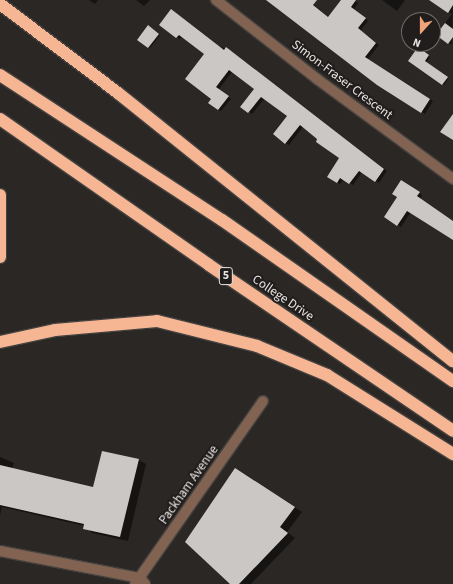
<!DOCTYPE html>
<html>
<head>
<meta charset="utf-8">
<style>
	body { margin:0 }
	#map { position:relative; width:453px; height:584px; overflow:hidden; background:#2a2725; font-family:"Source Sans 3",sans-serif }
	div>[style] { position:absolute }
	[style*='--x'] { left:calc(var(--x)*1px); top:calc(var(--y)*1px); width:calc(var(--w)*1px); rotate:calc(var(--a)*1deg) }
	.shadow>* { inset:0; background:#0007 }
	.building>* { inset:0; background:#cbc7c4 }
	.roads { filter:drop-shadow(1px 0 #454240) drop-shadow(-1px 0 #454240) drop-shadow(0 1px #454240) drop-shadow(0 -1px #454240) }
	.minor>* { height:10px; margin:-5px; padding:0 5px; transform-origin:5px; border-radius:5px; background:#826251 }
	.motorway>* { height:12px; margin:-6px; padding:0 6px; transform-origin:6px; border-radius:6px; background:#f6b694 }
	span { translate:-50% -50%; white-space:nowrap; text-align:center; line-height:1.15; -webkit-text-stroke:4px #211d1c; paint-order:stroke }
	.shield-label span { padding:1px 3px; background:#211d1c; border:1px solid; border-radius:3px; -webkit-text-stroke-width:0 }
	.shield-label { font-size:12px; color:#e8e6e4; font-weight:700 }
	.street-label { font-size:13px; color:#e8e6e4 }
	.north { position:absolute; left:401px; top:12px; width:40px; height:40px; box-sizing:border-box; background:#211d1c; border:1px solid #716d6c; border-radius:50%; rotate:201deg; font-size:11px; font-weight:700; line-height:16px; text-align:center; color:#e8e6e4 }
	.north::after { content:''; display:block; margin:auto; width:14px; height:18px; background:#efa378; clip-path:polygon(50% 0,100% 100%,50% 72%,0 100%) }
</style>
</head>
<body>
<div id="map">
	<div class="shadow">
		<div style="clip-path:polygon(89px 0,98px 0,95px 4px)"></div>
		<div style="clip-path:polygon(136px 0,150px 0,144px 6px)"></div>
		<div style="clip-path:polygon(267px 0,308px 0,329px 18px,343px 0,354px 0,358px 3px,354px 9px,368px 21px,360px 31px,379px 45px,368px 59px,433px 101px,425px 114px,377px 84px)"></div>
		<div style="clip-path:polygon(382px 0,405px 0,397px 11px)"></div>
		<div style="clip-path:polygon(430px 0,453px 0,452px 45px,437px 34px,452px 14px)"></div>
		<div style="clip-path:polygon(161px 25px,229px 50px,387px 171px,379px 183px,362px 172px,353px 185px,344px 179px,340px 184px,328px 177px,341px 158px,303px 127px,289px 145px,285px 143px,288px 116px,265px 98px,252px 114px,242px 107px,255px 89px,232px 72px,219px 89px,231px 99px,221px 111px,218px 110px,213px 99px,205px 54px,182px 36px,180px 39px)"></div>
		<div style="clip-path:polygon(148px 27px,160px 35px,150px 48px,138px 40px)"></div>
		<div style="clip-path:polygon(418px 48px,430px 57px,426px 63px,448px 79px,444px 85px,409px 61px)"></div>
		<div style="clip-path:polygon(405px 183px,422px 195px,420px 199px,453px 222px,453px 239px,411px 212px,401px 227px,385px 217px)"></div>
		<div style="clip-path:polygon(0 457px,14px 463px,12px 469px,94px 488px,139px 460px,146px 464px,128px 541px,92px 533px,85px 526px,2px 507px,0 515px)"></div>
		<div style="clip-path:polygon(243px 474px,302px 512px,287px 532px,295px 538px,251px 584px,232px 584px)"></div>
	</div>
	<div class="building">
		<div style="clip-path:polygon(266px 0,317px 0,313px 5px,328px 17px,341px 0,356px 0,351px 7px,366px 18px,358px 28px,376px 43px,365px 57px,430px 99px,421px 113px,377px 85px)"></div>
		<div style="clip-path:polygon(429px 0,453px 0,453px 5px,448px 13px)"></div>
		<div style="clip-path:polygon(171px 9px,224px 50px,226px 47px,384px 169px,375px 182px,359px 171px,349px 184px,340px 178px,337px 183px,327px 177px,339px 158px,316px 142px,317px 139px,300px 125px,285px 144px,273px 134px,287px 116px,261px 97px,248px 113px,240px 107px,254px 89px,229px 70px,216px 87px,229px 96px,218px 110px,208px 103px,211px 99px,185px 79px,204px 54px,179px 35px,176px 38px,159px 25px)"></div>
		<div style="clip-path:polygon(445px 23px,453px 29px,453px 37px,448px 44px,436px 35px)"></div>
		<div style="clip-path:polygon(148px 25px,159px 34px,148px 48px,137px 40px)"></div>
		<div style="clip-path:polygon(418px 47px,429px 55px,425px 61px,448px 77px,442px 85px,408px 61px)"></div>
		<div style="clip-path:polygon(453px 114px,453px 140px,440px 132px)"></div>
		<div style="clip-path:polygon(401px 180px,420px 192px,417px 196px,453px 221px,453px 240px,407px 211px,397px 226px,384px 217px,397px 197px,392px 194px)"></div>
		<div style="clip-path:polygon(102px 451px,139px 459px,120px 537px,83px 529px,84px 524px,0 505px,0 465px,93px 487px)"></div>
		<div style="clip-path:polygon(235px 468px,295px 507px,280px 527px,288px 533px,239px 584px,230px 584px,185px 542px)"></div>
	</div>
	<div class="roads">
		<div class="minor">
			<div style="--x:216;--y:0;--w:128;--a:38"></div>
			<div style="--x:317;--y:79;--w:169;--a:36.3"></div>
			<div style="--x:0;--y:551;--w:143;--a:10.9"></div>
			<div style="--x:140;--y:578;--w:8;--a:50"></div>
			<div style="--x:135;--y:584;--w:223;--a:-55"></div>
		</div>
		<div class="motorway">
			<div style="--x:0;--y:4;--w:148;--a:37"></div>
			<div style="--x:118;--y:93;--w:429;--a:38.7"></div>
			<div style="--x:0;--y:75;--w:265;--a:33.2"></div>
			<div style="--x:222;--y:220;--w:282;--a:34.9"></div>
			<div style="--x:0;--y:119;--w:255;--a:34.9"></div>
			<div style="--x:209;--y:265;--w:295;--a:34.2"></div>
			<div style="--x:0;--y:195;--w:62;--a:90"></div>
			<div style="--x:0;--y:342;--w:56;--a:-12.3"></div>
			<div style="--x:55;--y:330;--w:102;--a:-5"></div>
			<div style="--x:157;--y:321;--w:103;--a:14"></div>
			<div style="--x:257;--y:346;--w:76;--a:22.5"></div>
			<div style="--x:327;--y:375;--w:149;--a:32.1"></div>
		</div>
	</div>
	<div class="shield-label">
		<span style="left:226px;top:276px">5</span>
	</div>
	<div class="street-label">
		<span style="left:342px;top:80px;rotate:37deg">Simon-Fraser Crescent</span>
		<span style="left:283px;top:298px;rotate:34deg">College Drive</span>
		<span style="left:189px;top:485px;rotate:-55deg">Packham Avenue</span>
	</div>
	<div class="north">N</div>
</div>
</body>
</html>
